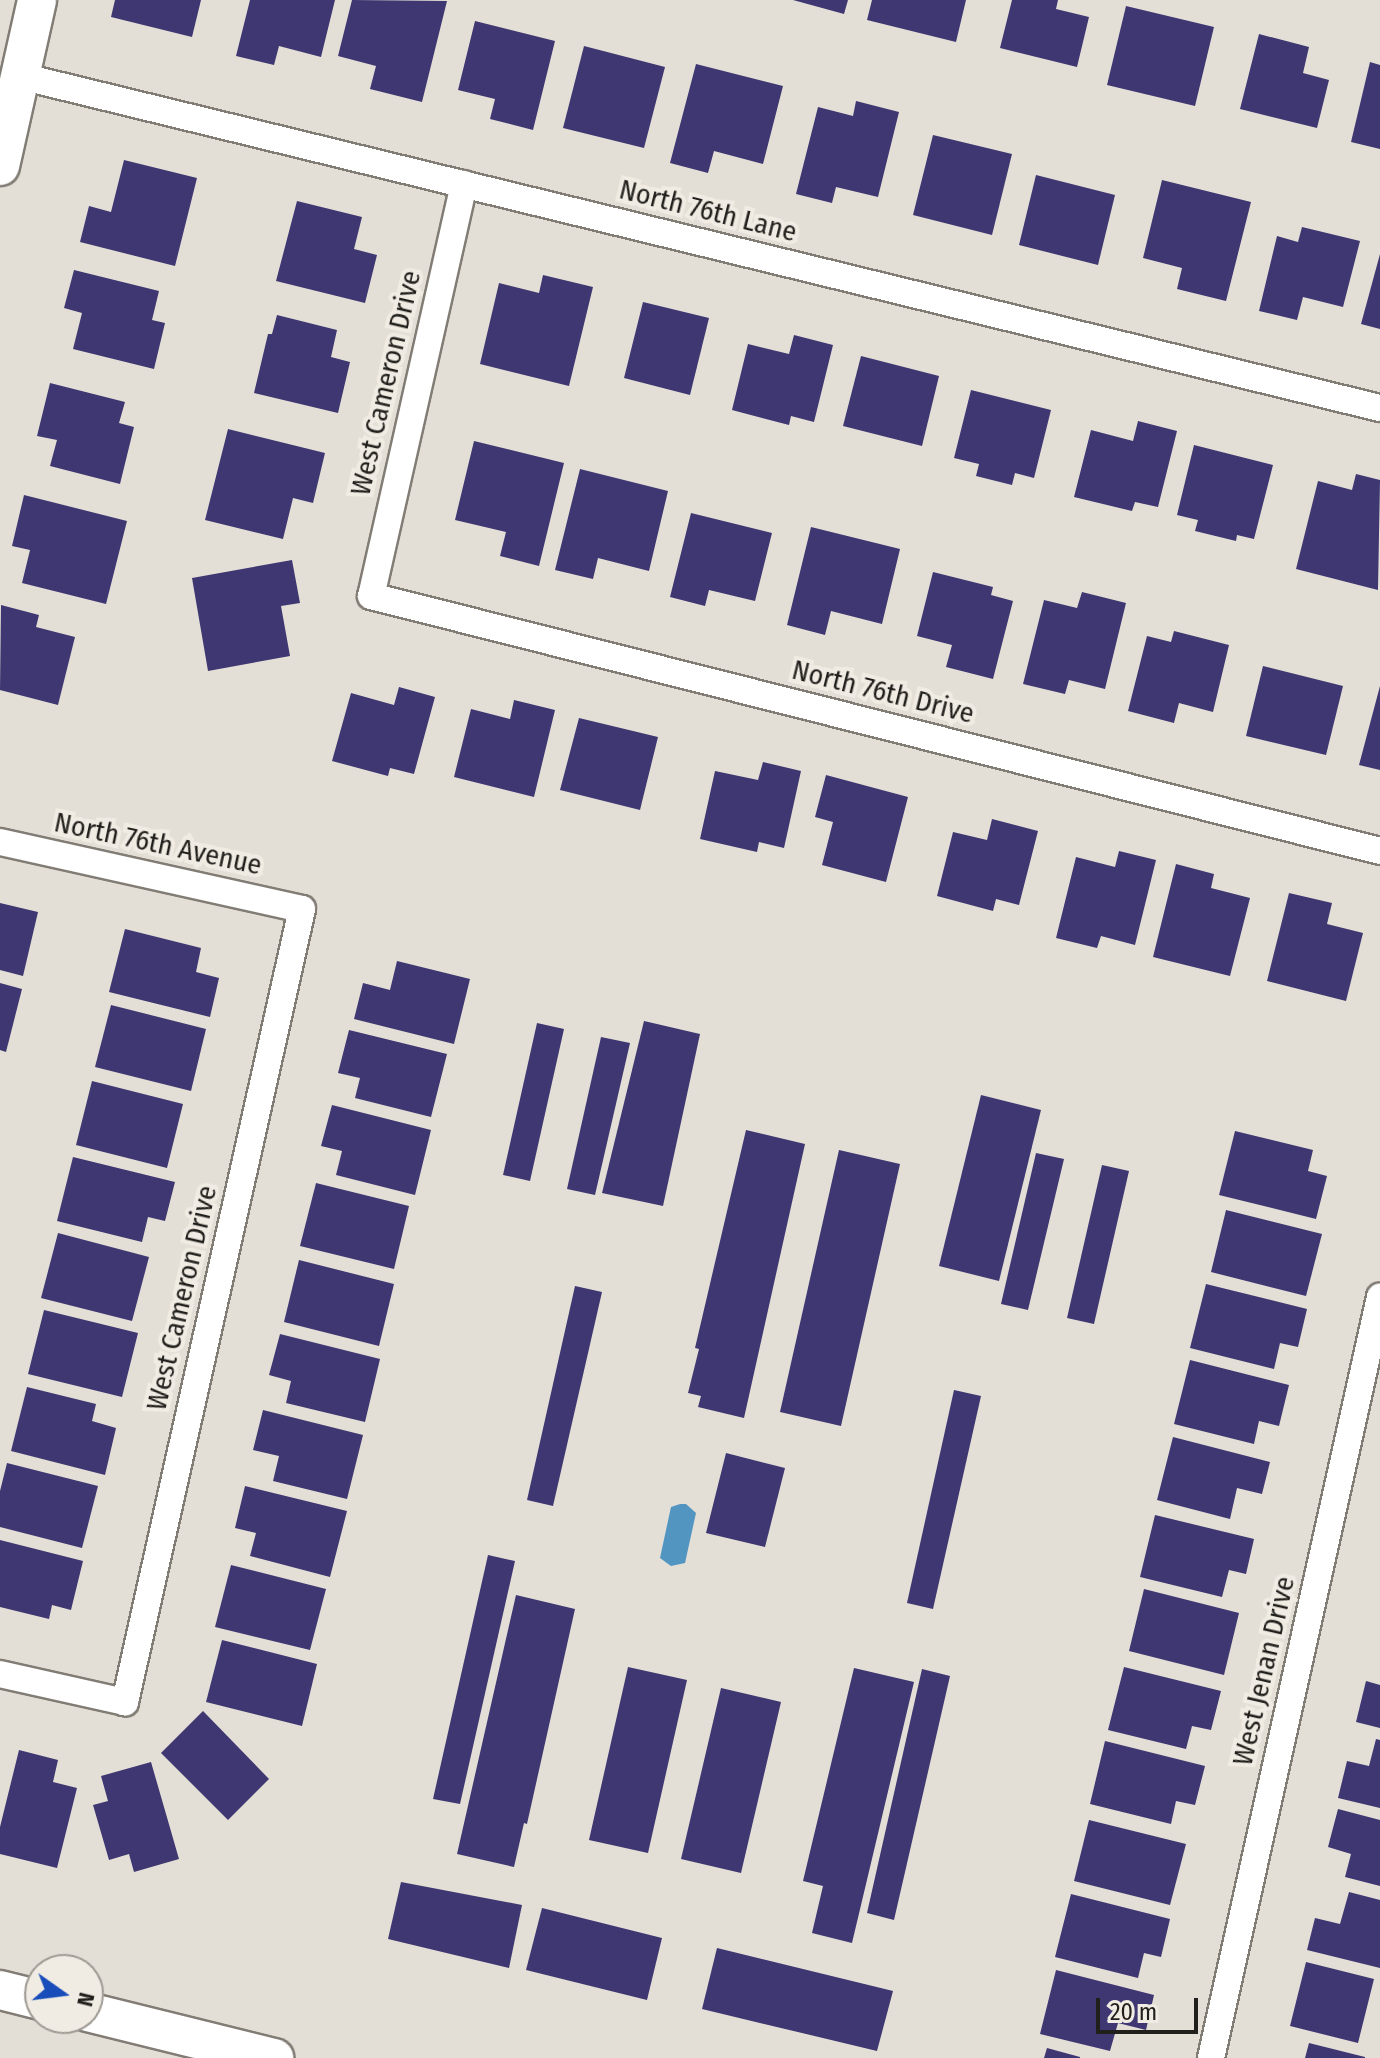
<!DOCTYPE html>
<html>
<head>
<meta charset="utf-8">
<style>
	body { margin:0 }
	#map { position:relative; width:1380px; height:2058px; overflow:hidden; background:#e4dfd6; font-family:"Fira Sans Condensed",sans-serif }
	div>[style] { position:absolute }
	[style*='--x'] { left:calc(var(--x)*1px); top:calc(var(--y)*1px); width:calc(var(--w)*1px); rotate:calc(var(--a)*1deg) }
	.water>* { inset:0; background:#5295c1 }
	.building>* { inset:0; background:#3e3771 }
	.roads { filter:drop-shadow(2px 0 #817c74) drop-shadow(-2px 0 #817c74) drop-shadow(0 2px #817c74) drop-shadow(0 -2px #817c74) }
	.street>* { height:26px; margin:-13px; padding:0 13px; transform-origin:13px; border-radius:13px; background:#fff }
	.secondary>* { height:38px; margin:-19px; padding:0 19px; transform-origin:19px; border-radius:19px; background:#fff }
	span { translate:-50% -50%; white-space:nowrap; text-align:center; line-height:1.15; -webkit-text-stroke:8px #f1ece3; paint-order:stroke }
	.street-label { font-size:28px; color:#211f1c }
	.north { position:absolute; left:24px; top:1954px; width:80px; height:80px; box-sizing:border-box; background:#f1ece3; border:2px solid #9e9a93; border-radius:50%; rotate:104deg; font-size:22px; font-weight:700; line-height:32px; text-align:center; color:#211f1c }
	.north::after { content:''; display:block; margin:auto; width:28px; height:36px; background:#194dba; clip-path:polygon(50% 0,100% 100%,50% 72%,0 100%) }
	.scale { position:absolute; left:1096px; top:1998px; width:102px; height:36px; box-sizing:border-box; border:4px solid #211f1c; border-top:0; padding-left:10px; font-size:24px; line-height:28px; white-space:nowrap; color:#211f1c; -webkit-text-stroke:6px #f1ece3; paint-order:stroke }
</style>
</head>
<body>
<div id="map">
	<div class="water">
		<div style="clip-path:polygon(680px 1504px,686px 1504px,696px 1513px,685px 1563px,671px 1566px,660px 1558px,671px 1507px)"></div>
	</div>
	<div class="building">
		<div style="clip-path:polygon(115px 0,201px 0,192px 37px,111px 17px)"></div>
		<div style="clip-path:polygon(250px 0,335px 0,321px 57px,279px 46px,274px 65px,236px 56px)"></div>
		<div style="clip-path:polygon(352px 0,447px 1px,422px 102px,370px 89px,376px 66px,338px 56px)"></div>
		<div style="clip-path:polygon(793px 0,848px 0,844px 14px)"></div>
		<div style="clip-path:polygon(872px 0,966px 0,956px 42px,867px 20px)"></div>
		<div style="clip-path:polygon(1012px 0,1058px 0,1056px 9px,1089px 17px,1077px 67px,1000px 48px)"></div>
		<div style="clip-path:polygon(1126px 6px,1214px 27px,1195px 106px,1107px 85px)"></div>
		<div style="clip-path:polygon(475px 21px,555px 41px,533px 130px,490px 119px,495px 99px,458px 90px)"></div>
		<div style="clip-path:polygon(1259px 34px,1309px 47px,1303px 73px,1329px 80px,1317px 128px,1240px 109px)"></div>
		<div style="clip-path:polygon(584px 46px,665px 67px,644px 148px,563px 128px)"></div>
		<div style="clip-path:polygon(1370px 62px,1380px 65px,1380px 149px,1351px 142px)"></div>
		<div style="clip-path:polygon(696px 64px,783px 86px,763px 164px,714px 151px,708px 173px,670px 163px)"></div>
		<div style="clip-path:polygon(856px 101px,899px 112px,878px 197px,836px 187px,832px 203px,796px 194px,818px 107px,853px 116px)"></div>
		<div style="clip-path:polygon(933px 135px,1012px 154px,992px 235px,913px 215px)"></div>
		<div style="clip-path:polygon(124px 160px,197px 178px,175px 266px,80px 242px,89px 206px,111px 212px)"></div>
		<div style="clip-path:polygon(1036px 175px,1115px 195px,1098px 265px,1019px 245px)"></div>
		<div style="clip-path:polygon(1162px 180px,1251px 202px,1226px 301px,1177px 289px,1182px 268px,1143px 258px)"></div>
		<div style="clip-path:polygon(297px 201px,362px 217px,354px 249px,377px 255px,365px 303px,276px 281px)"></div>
		<div style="clip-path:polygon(1302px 227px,1360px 241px,1343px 307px,1303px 297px,1297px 320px,1259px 311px,1277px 236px,1298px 242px)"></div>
		<div style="clip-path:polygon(1380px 254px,1380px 329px,1361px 324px)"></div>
		<div style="clip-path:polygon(74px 270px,159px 291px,152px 320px,165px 323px,154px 369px,73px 349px,82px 313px,64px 308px)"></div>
		<div style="clip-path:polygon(543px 275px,593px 287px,569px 386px,480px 364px,499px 283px,539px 293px)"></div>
		<div style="clip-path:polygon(643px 302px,709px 318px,690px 395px,624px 378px)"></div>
		<div style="clip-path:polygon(277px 315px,337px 330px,331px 357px,350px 362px,338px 413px,254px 393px,268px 334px,272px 334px)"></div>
		<div style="clip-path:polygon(794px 335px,833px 345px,814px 422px,791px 416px,789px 425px,732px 410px,748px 344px,789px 354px)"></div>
		<div style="clip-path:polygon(861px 356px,939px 376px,922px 446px,843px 426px)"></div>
		<div style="clip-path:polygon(50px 383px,125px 402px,119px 423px,134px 427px,120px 484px,50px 466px,57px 440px,37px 436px)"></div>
		<div style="clip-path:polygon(971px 390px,1051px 410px,1034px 478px,1015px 473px,1012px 485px,976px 476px,979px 464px,954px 458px)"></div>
		<div style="clip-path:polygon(1138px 421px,1177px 431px,1158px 507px,1135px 502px,1132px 511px,1074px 497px,1091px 430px,1133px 441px)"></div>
		<div style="clip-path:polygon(228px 429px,325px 453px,313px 503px,293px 498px,283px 539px,205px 520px)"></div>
		<div style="clip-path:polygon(474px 441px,564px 463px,539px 566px,500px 556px,506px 532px,455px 520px)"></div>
		<div style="clip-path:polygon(1194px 445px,1273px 465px,1254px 539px,1237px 535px,1236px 541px,1195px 531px,1198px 520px,1177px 515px)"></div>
		<div style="clip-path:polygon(580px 469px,668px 491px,649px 571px,598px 558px,593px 579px,555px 570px)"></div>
		<div style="clip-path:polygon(1356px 474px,1380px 480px,1378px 590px,1296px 569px,1318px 481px,1352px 490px)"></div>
		<div style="clip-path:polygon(24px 495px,127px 521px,106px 604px,22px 583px,30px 550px,12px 546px)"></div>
		<div style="clip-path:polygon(691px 513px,772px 533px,755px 601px,709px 590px,705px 606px,670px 597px)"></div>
		<div style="clip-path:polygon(811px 527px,900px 549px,882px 624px,831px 611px,825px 635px,787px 625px)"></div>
		<div style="clip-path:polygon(292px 560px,300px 603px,281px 606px,290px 656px,208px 671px,192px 578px)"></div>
		<div style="clip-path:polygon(933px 572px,993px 587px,991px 595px,1013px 601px,993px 679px,946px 667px,952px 645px,917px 636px)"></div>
		<div style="clip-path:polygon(1082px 592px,1126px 603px,1105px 689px,1069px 680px,1065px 694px,1023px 684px,1044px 600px,1077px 608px)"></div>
		<div style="clip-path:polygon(1px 605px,39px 615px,36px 627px,75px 637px,58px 705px,0 690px)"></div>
		<div style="clip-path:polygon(1174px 631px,1229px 645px,1213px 712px,1179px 703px,1174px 723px,1128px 711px,1147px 636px,1171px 642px)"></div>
		<div style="clip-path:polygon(1263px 666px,1343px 686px,1326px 755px,1246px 736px)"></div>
		<div style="clip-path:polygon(1380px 686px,1380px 770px,1359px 765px)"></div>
		<div style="clip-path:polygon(399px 687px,435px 697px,414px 774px,390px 768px,388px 776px,332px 761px,351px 693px,394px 705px)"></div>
		<div style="clip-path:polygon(514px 700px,555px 710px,534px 797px,454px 777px,471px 709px,510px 719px)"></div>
		<div style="clip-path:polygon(579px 718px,658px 737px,640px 810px,560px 790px)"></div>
		<div style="clip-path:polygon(763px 762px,801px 771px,784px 848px,759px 842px,757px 852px,700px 839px,715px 771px,758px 780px)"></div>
		<div style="clip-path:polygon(826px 775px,908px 797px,886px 882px,822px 865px,833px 822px,815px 817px)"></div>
		<div style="clip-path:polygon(992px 819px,1038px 831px,1019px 905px,996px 899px,993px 911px,937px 896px,953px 832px,987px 840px)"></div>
		<div style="clip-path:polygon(1119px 851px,1156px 860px,1135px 945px,1101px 936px,1097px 948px,1056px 938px,1076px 857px,1115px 867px)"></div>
		<div style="clip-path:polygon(1176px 864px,1214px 874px,1211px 888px,1250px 898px,1230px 976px,1153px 957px)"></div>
		<div style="clip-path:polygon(1289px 893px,1332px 903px,1327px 924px,1363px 933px,1346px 1001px,1267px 981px)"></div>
		<div style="clip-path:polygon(0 903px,38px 912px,23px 976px,0 970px)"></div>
		<div style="clip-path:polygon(125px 929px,201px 948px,196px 972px,219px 978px,210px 1017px,109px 992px)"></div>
		<div style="clip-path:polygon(397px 961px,470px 979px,454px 1044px,354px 1019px,363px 983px,390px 990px)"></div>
		<div style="clip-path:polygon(0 983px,22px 989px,6px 1052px,0 1050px)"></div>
		<div style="clip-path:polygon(111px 1005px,206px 1029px,191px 1091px,95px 1067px)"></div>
		<div style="clip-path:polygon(644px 1021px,700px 1034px,663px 1206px,602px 1193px)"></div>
		<div style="clip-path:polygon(537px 1023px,564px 1029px,530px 1181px,503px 1175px)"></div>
		<div style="clip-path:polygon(349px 1030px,447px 1054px,431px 1117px,355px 1098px,360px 1078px,338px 1073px)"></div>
		<div style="clip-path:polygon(601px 1037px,630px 1043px,595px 1195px,567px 1189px)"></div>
		<div style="clip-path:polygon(92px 1081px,183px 1104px,167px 1168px,76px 1145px)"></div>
		<div style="clip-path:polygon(981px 1095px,1041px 1110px,999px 1281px,939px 1266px)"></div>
		<div style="clip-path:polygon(332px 1105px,431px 1130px,415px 1195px,336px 1175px,342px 1151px,321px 1146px)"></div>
		<div style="clip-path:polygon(746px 1130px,805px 1144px,744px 1418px,698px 1407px,701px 1396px,688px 1393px,699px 1349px,695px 1348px)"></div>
		<div style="clip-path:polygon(1235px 1131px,1313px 1150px,1308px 1171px,1327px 1176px,1316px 1219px,1219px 1195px)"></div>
		<div style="clip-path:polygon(839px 1150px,900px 1164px,841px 1426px,780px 1412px)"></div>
		<div style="clip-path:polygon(1036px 1153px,1064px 1159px,1028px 1310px,1001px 1304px)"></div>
		<div style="clip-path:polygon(73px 1157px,175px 1182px,165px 1221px,148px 1217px,142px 1242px,57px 1221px)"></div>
		<div style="clip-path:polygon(1102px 1165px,1129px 1171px,1094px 1324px,1067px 1318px)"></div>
		<div style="clip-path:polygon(316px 1183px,409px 1206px,394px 1269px,300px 1246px)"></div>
		<div style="clip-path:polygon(1226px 1210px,1322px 1234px,1306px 1296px,1211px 1272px)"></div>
		<div style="clip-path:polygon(58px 1233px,149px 1257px,132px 1321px,41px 1298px)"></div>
		<div style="clip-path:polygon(299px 1260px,394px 1284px,379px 1346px,284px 1322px)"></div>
		<div style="clip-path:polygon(1206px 1284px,1307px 1309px,1298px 1347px,1280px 1343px,1274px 1369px,1190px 1348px)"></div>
		<div style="clip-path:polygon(575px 1286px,602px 1292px,553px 1506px,527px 1500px)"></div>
		<div style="clip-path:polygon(44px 1310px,138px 1333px,122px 1397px,28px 1374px)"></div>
		<div style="clip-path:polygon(280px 1334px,380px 1359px,365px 1422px,286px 1403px,291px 1381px,269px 1375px)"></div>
		<div style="clip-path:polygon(1190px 1360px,1289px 1385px,1279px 1426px,1259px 1421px,1254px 1444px,1174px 1424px)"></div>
		<div style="clip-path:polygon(27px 1387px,96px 1404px,92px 1421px,116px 1428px,105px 1475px,11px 1451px)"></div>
		<div style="clip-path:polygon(954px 1390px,981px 1396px,933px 1609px,907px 1603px)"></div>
		<div style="clip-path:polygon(263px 1410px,363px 1435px,347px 1499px,273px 1481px,279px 1456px,253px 1450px)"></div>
		<div style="clip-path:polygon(1173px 1437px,1270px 1462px,1262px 1494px,1237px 1488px,1230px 1519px,1157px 1500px)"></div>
		<div style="clip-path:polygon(726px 1453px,785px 1468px,765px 1547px,706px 1533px)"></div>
		<div style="clip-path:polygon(7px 1463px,98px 1486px,82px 1548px,0 1527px,0 1491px)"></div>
		<div style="clip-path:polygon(245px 1486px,347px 1511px,330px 1577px,250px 1556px,256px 1533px,235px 1528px)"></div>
		<div style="clip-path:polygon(1155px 1515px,1254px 1539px,1246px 1574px,1229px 1570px,1222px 1597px,1140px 1577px)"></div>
		<div style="clip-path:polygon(0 1540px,83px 1561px,71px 1610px,52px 1605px,49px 1619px,0 1607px)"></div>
		<div style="clip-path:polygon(488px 1555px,515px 1561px,460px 1804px,433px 1799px)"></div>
		<div style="clip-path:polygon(231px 1565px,326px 1589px,310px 1650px,215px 1627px)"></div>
		<div style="clip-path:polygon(1144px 1589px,1239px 1613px,1224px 1675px,1129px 1651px)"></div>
		<div style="clip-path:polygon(516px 1595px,575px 1609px,527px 1824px,524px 1823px,514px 1867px,457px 1854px)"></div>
		<div style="clip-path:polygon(222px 1640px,317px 1664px,302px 1726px,206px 1702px)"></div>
		<div style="clip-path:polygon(628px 1667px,687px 1680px,648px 1853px,589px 1840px)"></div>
		<div style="clip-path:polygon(1124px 1667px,1221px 1691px,1211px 1730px,1192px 1726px,1186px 1749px,1108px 1730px)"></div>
		<div style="clip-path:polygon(854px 1668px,914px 1682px,852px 1943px,812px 1933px,823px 1886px,803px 1881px)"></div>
		<div style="clip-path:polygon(922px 1669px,950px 1676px,894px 1920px,867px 1913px)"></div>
		<div style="clip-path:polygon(1366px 1681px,1380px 1685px,1380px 1728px,1356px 1722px)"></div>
		<div style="clip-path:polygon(721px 1688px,781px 1702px,741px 1873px,681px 1859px)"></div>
		<div style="clip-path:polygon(203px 1711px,269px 1779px,228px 1820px,161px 1753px)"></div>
		<div style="clip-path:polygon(1376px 1739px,1380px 1740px,1380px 1808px,1338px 1798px,1347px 1761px,1369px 1766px)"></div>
		<div style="clip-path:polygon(1105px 1741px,1205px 1766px,1195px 1805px,1176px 1801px,1171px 1824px,1090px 1804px)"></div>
		<div style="clip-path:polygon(19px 1750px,58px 1760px,53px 1782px,77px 1788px,57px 1868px,0 1854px,0 1827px)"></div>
		<div style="clip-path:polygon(151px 1762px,179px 1859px,134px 1872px,129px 1854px,109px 1860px,93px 1805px,108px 1801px,101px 1776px)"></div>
		<div style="clip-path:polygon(1338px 1809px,1380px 1820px,1380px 1886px,1345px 1877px,1351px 1854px,1328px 1847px)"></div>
		<div style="clip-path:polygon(1089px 1820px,1186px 1844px,1170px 1905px,1074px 1881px)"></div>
		<div style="clip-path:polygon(401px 1882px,522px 1905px,509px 1968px,388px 1939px)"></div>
		<div style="clip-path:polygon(1349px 1892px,1380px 1900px,1380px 1968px,1307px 1950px,1315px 1918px,1340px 1924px)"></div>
		<div style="clip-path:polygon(1071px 1894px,1170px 1919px,1161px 1957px,1144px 1953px,1138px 1978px,1055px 1957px)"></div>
		<div style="clip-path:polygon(542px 1908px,662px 1938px,647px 2000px,526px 1970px)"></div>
		<div style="clip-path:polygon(717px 1948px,893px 1991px,877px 2051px,702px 2009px)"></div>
		<div style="clip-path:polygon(1306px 1962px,1374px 1979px,1358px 2043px,1290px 2026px)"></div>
		<div style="clip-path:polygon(1056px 1970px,1154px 1995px,1146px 2030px,1118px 2023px,1110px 2051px,1040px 2034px)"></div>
		<div style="clip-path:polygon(1309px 2043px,1365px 2057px,1365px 2058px,1305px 2058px)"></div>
		<div style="clip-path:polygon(1047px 2048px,1080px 2057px,1080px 2058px,1044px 2058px)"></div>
	</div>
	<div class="roads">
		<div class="street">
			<div style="--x:20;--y:76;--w:1400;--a:13.72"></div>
			<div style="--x:464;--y:184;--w:422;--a:102.7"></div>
			<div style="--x:371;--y:596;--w:1041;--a:14.18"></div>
			<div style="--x:0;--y:842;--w:309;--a:12.5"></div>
			<div style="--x:302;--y:909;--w:813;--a:102.58"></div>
			<div style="--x:125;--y:1702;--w:128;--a:-167.4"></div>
			<div style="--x:1211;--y:2058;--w:780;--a:-77.48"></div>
		</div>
		<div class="secondary">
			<div style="--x:0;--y:166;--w:170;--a:-77.4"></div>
			<div style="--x:0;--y:1990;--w:41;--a:14"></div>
			<div style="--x:88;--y:2012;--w:192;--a:13.9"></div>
		</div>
	</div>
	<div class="street-label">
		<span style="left:708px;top:211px;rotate:14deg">North 76th Lane</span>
		<span style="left:386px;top:383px;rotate:-77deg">West Cameron Drive</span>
		<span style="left:883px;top:692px;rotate:14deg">North 76th Drive</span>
		<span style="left:158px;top:844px;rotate:12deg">North 76th Avenue</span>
		<span style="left:182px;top:1298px;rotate:-77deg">West Cameron Drive</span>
		<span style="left:1264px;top:1671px;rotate:-77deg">West Jenan Drive</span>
	</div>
	<div class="north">N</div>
	<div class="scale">20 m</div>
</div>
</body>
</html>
